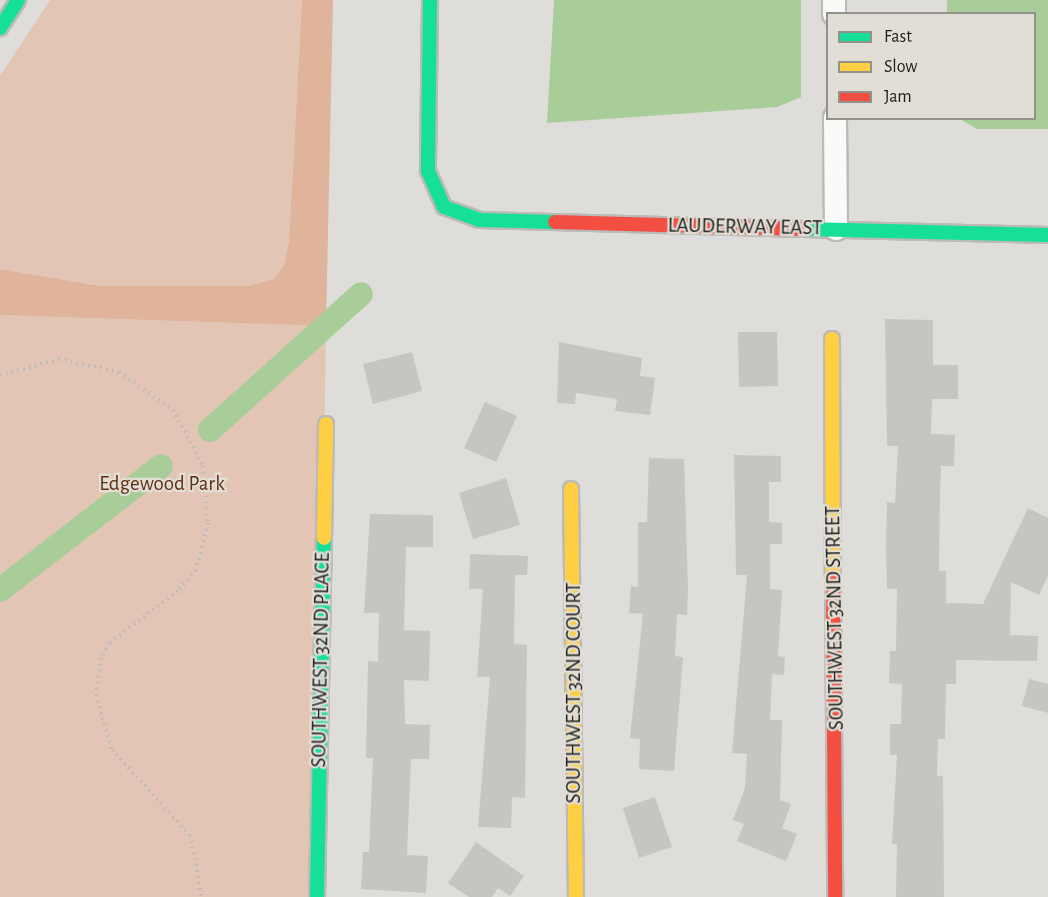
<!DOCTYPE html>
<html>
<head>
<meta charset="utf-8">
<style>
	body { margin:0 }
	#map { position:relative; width:1048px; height:897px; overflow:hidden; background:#deddd9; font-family:"Alegreya Sans",sans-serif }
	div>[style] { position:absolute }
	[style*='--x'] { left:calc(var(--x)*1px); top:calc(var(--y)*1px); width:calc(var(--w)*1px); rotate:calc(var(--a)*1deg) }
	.green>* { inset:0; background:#e3c5b6 }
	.forest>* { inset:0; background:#e0b39b }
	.water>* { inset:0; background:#a9cd99 }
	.canal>* { height:24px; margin:-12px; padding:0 12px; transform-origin:12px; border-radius:12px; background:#a9cd99 }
	.building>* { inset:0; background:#c5c5c2 }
	.path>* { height:4px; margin-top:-2px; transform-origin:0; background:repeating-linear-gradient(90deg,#bcbbb9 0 1.5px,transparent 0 6px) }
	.roads { filter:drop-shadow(2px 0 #bbbab7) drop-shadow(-2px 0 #bbbab7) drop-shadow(0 2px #bbbab7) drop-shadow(0 -2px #bbbab7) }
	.street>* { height:22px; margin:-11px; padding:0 11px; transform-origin:11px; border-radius:11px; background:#fafaf9 }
	.fast>* { height:14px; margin:-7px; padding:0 7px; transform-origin:7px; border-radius:7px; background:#16e098 }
	.slow>* { height:14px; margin:-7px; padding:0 7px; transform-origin:7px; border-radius:7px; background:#ffcf43 }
	.jam>* { height:14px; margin:-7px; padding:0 7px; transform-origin:7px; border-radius:7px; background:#f24e42 }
	span { translate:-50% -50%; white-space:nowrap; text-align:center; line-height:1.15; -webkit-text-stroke:4.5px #e1ded6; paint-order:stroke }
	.street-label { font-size:21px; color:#1e1d1a }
	.park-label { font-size:21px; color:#642f13 }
	.legend { position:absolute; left:826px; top:12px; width:210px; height:108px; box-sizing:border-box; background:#e1ded6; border:2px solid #93918b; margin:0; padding:8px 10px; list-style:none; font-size:18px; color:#1e1d1a }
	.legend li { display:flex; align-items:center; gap:12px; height:30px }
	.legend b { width:30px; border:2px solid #93918b }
</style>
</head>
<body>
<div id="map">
	<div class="green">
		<div style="clip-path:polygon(50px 0,302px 0,289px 241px,284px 265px,274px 279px,248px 286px,100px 286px,0 269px,0 76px)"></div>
		<div style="clip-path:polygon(0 315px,326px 326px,317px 897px,0 897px)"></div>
	</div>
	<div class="forest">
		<div style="clip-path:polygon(302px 0,333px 0,326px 326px,0 315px,0 269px,100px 286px,248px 286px,274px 279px,284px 265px,289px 241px)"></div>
	</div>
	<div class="water">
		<div style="clip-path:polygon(554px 0,801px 0,801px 97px,777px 107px,547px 123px)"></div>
		<div style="clip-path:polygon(947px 0,1048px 0,1048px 129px,977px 129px,960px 119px,1034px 118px,1034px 14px,947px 13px)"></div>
	</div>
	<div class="canal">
		<div style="--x:210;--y:430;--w:203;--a:-42"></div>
		<div style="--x:0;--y:590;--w:203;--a:-37.6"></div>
	</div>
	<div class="building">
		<div style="clip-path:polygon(885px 319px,933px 320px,933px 365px,958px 365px,958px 399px,932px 399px,931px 434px,955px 435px,954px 466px,941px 466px,940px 493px,939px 571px,946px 571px,946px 603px,983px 604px,1028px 508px,1048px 518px,1048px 576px,1039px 595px,1011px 582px,1010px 635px,1038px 636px,1037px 661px,956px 660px,956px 684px,946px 684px,945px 739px,938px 739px,937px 776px,943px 776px,944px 897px,896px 897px,897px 844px,892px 844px,897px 755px,890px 755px,890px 724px,901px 724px,902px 684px,889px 683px,890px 651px,896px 651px,897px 589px,887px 589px,886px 548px,887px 502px,895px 503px,898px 446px,887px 446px)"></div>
		<div style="clip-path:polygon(738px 332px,777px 332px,778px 386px,739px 387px)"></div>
		<div style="clip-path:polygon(559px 342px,642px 358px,640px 376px,655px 378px,650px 415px,615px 411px,617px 399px,576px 393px,575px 404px,557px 403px)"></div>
		<div style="clip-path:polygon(412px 352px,422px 391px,373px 404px,363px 364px)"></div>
		<div style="clip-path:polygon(485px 402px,517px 416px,496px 462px,464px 448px)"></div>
		<div style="clip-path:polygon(734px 455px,781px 456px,781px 482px,769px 482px,769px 522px,782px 523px,782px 544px,770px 544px,770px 589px,782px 590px,778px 656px,785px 657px,784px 675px,772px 674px,770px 720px,782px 720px,780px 800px,791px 804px,782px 828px,797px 834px,786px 861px,737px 841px,744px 824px,733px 820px,745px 788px,747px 754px,732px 753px,747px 575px,736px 575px)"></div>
		<div style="clip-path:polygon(649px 458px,684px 459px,688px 589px,687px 615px,677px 614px,675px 656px,683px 657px,674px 771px,639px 769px,640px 739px,630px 738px,643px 614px,629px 613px,631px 586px,638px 587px,638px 522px,647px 522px)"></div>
		<div style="clip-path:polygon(506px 478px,520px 525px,473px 539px,459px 493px)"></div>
		<div style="clip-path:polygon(370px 514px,433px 515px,433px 547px,406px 547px,404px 630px,430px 631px,429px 681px,404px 680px,405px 724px,430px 725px,429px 759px,411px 759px,407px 855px,428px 856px,426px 893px,361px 889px,363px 852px,369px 852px,373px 758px,366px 758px,368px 661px,378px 662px,379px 613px,364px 613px)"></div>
		<div style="clip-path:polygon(470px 554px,528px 556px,527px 575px,515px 575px,514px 644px,527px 645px,525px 798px,512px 797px,511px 828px,478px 827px,490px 677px,477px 677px,483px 589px,469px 589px)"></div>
		<div style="clip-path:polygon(1029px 679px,1048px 684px,1048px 713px,1022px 706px)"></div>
		<div style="clip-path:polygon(655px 797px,672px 847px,639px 858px,623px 808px)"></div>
		<div style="clip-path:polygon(476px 842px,524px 876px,510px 896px,498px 888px,492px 897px,469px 897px,448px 883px)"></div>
	</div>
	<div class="path">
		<div style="--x:0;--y:375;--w:61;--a:-15.2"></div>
		<div style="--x:59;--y:359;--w:61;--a:12.2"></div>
		<div style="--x:119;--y:372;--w:66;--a:35.1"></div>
		<div style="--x:173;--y:410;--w:64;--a:61.8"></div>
		<div style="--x:203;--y:466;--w:57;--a:85"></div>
		<div style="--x:208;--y:523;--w:49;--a:104.3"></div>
		<div style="--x:196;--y:570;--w:28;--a:131"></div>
		<div style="--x:178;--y:591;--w:86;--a:143"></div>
		<div style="--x:109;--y:643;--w:17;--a:118"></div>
		<div style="--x:101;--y:658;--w:37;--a:98"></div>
		<div style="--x:96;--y:695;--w:57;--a:73.8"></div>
		<div style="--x:112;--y:750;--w:115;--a:47.5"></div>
		<div style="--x:190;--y:835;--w:63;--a:79"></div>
	</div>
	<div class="roads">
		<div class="street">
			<div style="--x:834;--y:0;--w:14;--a:90"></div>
			<div style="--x:835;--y:118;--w:111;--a:89.5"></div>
		</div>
		<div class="fast">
			<div style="--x:430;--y:0;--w:171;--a:90.7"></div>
			<div style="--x:428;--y:171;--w:39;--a:66"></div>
			<div style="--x:444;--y:207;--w:37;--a:20"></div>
			<div style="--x:479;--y:220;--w:76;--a:1.5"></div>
			<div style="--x:0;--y:28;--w:33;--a:-57"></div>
			<div style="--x:804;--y:229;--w:244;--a:1.4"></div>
			<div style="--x:317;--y:897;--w:359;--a:-88.9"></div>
		</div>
		<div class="slow">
			<div style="--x:832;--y:339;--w:238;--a:89.8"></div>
			<div style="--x:571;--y:489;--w:408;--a:89.3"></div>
			<div style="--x:324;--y:538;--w:114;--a:-89"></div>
		</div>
		<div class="jam">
			<div style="--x:555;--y:222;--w:249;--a:1.6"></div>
			<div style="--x:833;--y:577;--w:320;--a:89.6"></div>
		</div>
	</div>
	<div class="street-label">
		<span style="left:745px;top:227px;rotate:1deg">LAUDERWAY EAST</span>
		<span style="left:835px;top:618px;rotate:-91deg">SOUTHWEST 32ND STREET</span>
		<span style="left:321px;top:660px;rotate:-89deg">SOUTHWEST 32ND PLACE</span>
		<span style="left:574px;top:693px;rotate:-90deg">SOUTHWEST 32ND COURT</span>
	</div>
	<div class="park-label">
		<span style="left:162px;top:484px">Edgewood Park</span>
	</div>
	<ul class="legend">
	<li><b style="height:8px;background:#16e098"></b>Fast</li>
	<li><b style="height:8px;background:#ffcf43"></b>Slow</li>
	<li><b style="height:8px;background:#f24e42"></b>Jam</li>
	</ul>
</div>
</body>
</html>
